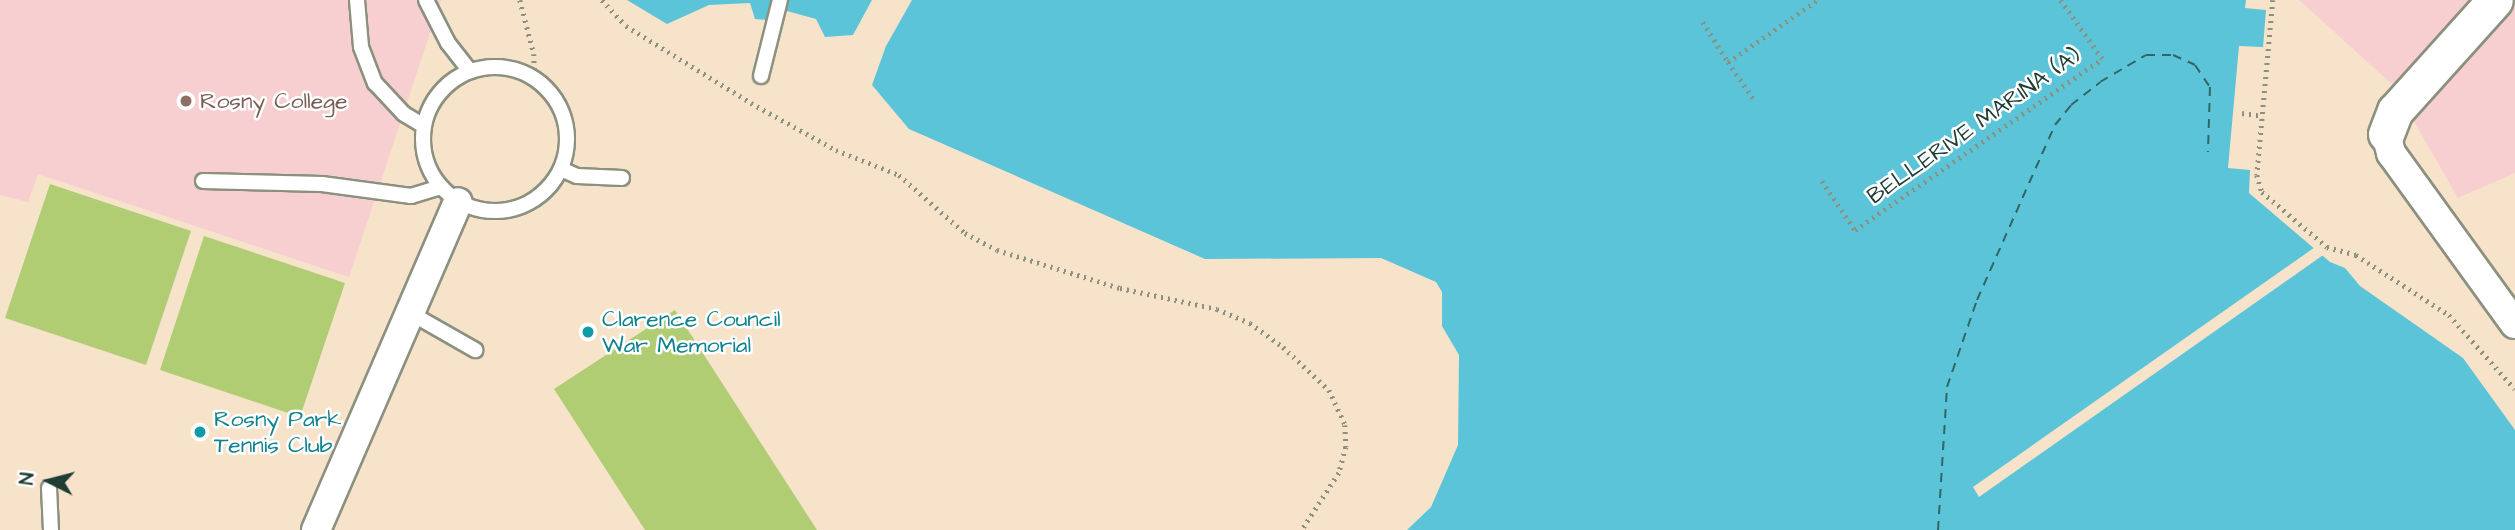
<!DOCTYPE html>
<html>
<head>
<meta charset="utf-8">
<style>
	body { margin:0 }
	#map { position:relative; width:2515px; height:530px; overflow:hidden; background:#f7e2ca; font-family:"Architects Daughter",sans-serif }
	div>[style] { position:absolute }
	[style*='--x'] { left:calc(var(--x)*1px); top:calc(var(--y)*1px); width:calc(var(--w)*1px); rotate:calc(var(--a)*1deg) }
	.built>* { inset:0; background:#f7cfd0 }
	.green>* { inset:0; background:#b0cd73 }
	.water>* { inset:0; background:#5bc4d8 }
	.pier>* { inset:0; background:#f7e2ca }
	.ferry>* { height:2px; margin-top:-1px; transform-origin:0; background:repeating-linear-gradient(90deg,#316665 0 9px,transparent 0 16px) }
	.path>* { height:4.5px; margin-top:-2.25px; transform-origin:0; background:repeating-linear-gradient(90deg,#8b907f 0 2px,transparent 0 7px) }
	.roads { filter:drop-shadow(2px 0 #8b907f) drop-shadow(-2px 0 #8b907f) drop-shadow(0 2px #8b907f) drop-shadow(0 -2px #8b907f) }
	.service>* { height:14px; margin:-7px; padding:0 7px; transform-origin:7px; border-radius:7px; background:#fff }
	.service>.ring { margin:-7px; padding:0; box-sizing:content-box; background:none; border:14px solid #fff; border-radius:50% }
	.minor>* { height:28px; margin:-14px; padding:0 14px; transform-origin:14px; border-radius:14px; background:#fff }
	.tertiary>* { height:35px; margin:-17.5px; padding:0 17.5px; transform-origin:17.5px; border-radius:17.5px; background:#fff }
	.dots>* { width:19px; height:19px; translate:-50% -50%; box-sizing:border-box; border:4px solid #fff; border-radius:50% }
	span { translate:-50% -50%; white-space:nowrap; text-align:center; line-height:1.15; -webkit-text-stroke:5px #fff; paint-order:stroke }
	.education-label { font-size:23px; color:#785e54 }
	.left { translate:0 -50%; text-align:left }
	.street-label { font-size:23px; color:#1f3d34 }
	.culture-label { font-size:23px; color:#0d838f }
	.north { position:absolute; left:14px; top:446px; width:70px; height:70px; -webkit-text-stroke:5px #fff; paint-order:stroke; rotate:276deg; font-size:19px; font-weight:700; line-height:28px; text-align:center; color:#1f3d34 }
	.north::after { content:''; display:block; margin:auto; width:24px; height:32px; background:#1f3d34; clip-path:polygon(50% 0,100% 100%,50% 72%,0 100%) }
</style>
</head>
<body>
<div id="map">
	<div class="built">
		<div style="clip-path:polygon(0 0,441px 0,349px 277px,38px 174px,28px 202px,0 195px)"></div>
		<div style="clip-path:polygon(2299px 0,2515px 0,2515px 173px,2458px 198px,2393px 85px)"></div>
	</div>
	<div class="green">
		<div style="clip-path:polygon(50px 184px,191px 231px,146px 365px,5px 318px)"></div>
		<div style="clip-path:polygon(204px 236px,345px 283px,300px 417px,160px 370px)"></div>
		<div style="clip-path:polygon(675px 310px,817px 530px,645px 530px,554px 389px)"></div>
	</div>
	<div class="water">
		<div style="clip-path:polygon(627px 0,872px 0,853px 35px,825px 37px,816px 19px,772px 7px,768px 20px,755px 19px,750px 3px,709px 5px,667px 24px)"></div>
		<div style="clip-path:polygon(912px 0,2246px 0,2245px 8px,2266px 10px,2263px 47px,2239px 46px,2228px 168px,2250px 170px,2249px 193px,2330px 262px,2345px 268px,2360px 286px,2463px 358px,2515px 430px,2515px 530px,1407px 530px,1431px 507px,1458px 445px,1459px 355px,1442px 326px,1442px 292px,1436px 282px,1381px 258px,1205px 259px,909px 129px,872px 85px,886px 46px)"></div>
	</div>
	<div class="pier">
		<div style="clip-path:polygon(2318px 245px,2326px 253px,1979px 497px,1973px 487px)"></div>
	</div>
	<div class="ferry">
		<div style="--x:1938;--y:530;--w:143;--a:-86.4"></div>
		<div style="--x:1947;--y:387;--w:92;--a:-71"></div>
		<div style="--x:1977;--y:300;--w:192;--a:-66"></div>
		<div style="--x:2055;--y:125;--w:26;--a:-51"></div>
		<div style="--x:2071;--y:105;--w:37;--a:-38"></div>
		<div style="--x:2100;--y:82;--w:53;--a:-30.4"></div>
		<div style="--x:2146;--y:55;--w:27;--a:0"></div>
		<div style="--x:2173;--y:55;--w:24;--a:24"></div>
		<div style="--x:2195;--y:65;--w:27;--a:56"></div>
		<div style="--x:2210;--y:87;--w:65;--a:91.8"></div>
	</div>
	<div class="path">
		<div style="--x:520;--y:0;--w:56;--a:75.5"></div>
		<div style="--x:534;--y:54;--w:25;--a:88"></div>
		<div style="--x:602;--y:0;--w:35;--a:47"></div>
		<div style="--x:626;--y:26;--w:147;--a:31.6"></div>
		<div style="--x:751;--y:103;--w:97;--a:28.9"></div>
		<div style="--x:836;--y:150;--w:68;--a:21.6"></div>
		<div style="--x:899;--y:175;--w:88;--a:41.3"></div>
		<div style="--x:965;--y:233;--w:36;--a:28"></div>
		<div style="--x:997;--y:250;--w:129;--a:17.2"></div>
		<div style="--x:1120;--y:288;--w:99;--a:12.2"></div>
		<div style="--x:1217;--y:309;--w:36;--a:23"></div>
		<div style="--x:1250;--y:323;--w:41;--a:36"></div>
		<div style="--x:1283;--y:347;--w:63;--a:43.1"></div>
		<div style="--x:1329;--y:390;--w:38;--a:65"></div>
		<div style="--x:1345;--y:425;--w:22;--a:87"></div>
		<div style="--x:1346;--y:447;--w:27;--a:105"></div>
		<div style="--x:1339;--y:473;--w:68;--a:123"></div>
		<div style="--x:2273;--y:0;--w:176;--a:95.2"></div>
		<div style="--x:2257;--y:175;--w:18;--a:74"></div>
		<div style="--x:2262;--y:192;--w:85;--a:40.2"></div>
		<div style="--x:2327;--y:247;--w:30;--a:15"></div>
		<div style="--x:2356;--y:255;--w:111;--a:32.8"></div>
		<div style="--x:2449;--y:315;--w:99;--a:48.3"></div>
		<div style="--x:1703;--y:22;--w:47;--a:58"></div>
		<div style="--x:1728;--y:62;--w:109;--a:-34.6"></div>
		<div style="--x:1728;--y:62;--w:47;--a:55.3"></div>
		<div style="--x:2242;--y:113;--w:21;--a:8"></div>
		<div style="--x:1822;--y:181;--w:59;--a:56"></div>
		<div style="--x:1855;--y:230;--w:300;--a:-34.7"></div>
		<div style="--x:2102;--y:59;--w:72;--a:-125.4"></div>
	</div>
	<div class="roads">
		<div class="service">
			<div style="--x:357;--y:0;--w:47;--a:85.1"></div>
			<div style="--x:361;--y:47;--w:39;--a:69"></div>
			<div style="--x:375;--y:83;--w:42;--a:46.9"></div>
			<div style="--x:404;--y:114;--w:23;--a:31"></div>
			<div style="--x:426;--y:0;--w:48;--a:62.9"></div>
			<div style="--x:448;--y:43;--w:36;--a:52"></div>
			<div class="ring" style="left:423px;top:67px;width:130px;height:130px"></div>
			<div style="--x:761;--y:76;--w:78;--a:-76"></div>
			<div style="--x:561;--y:169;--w:17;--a:24"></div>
			<div style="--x:577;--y:176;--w:45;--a:2.5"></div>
			<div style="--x:203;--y:181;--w:119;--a:1.4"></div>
			<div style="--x:322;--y:184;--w:90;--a:7.7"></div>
			<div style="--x:411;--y:196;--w:30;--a:-17"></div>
			<div style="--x:412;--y:314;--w:73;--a:29.7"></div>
			<div style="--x:49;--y:488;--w:42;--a:87.3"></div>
		</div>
		<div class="minor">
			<div style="--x:2386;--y:134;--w:20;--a:75"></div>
			<div style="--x:2391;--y:153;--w:211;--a:54.1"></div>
			<div style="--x:316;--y:530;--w:357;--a:-66.6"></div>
		</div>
		<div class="tertiary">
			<div style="--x:2386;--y:134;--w:25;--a:-69"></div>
			<div style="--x:2395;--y:111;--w:149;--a:-48"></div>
		</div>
	</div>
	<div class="dots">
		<div style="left:186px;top:101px;background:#8d6e63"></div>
		<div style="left:588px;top:332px;background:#0f9aa8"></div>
		<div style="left:200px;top:432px;background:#0f9aa8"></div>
	</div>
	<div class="education-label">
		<span class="left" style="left:200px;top:101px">Rosny College</span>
	</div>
	<div class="street-label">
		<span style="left:1974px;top:126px;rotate:-35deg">BELLERIVE MARINA (A)</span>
	</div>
	<div class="culture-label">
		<span class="left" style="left:602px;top:332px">Clarence Council<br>War Memorial</span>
		<span class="left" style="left:214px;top:432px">Rosny Park<br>Tennis Club</span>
	</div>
	<div class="north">N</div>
</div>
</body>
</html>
